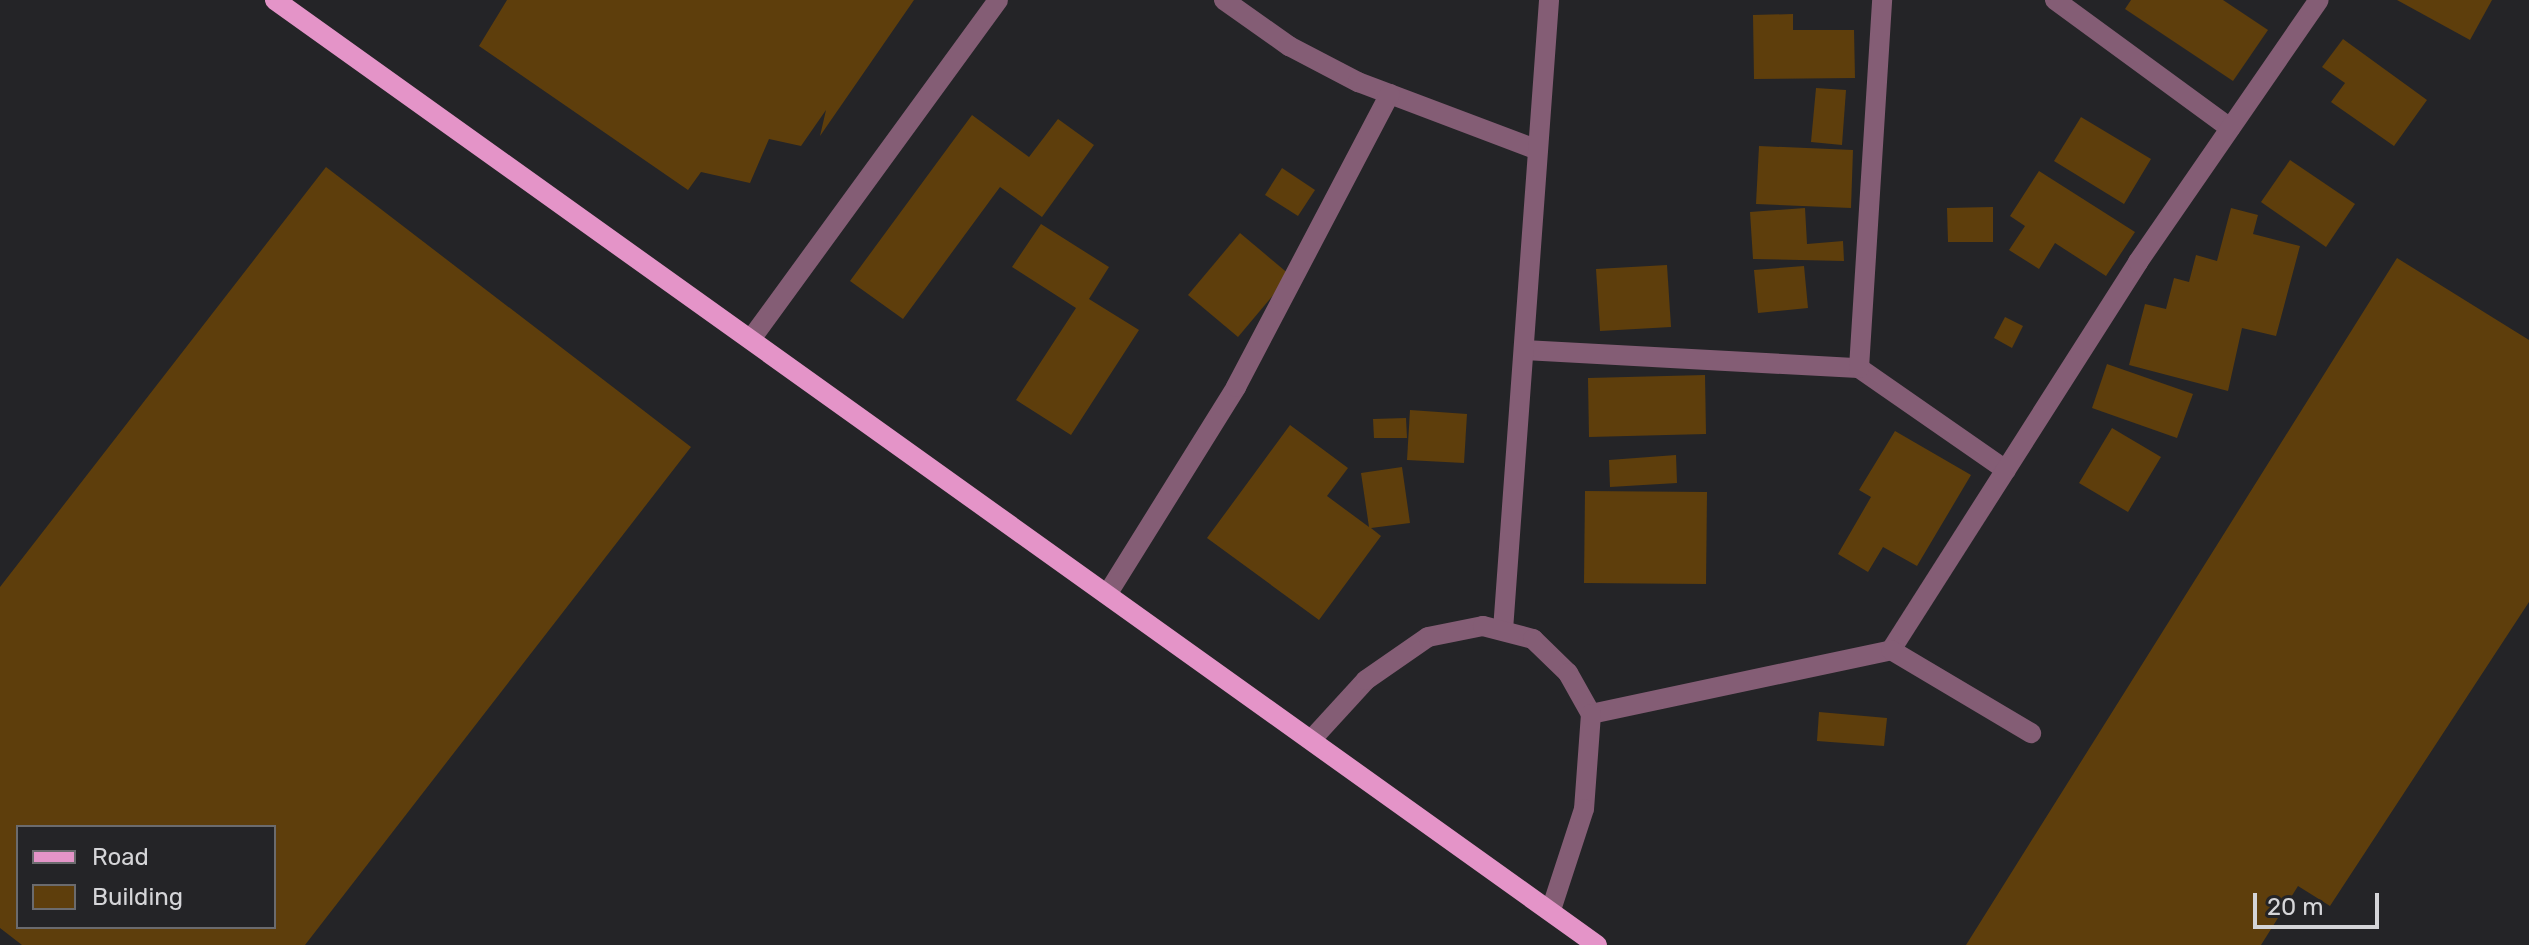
<!DOCTYPE html>
<html>
<head>
<meta charset="utf-8">
<style>
	body { margin:0 }
	#map { position:relative; width:2529px; height:945px; overflow:hidden; background:#242427; font-family:Rubik,sans-serif }
	div>[style] { position:absolute }
	[style*='--x'] { left:calc(var(--x)*1px); top:calc(var(--y)*1px); width:calc(var(--w)*1px); rotate:calc(var(--a)*1deg) }
	.building>* { inset:0; background:#5e3e0c }
	.minor>* { height:20px; margin:-10px; padding:0 10px; transform-origin:10px; border-radius:10px; background:#845d75 }
	.major>* { height:20px; margin:-10px; padding:0 10px; transform-origin:10px; border-radius:10px; background:#e494c8 }
	span { translate:-50% -50%; white-space:nowrap; text-align:center; line-height:1.15; -webkit-text-stroke:8px #242427; paint-order:stroke }
	.legend { position:absolute; left:16px; top:825px; width:260px; height:104px; box-sizing:border-box; background:#242427; border:2px solid #6b6b6e; margin:0; padding:10px 14px; list-style:none; font-size:24px; color:#d5d5d8 }
	.legend li { display:flex; align-items:center; gap:16px; height:40px }
	.legend b { width:40px; border:2px solid #6b6b6e }
	.scale { position:absolute; left:2253px; top:893px; width:126px; height:36px; box-sizing:border-box; border:4px solid #d5d5d8; border-top:0; padding-left:10px; font-size:24px; line-height:28px; white-space:nowrap; color:#d5d5d8; -webkit-text-stroke:6px #242427; paint-order:stroke }
</style>
</head>
<body>
<div id="map">
	<div class="building">
		<div style="clip-path:polygon(507px 0,914px 0,820px 136px,826px 110px,801px 146px,769px 139px,750px 183px,701px 172px,688px 190px,479px 46px)"></div>
		<div style="clip-path:polygon(2131px 0,2223px 0,2268px 30px,2233px 81px,2125px 9px)"></div>
		<div style="clip-path:polygon(2397px 0,2492px 0,2470px 40px)"></div>
		<div style="clip-path:polygon(1793px 14px,1793px 30px,1854px 30px,1855px 78px,1754px 79px,1753px 15px)"></div>
		<div style="clip-path:polygon(2343px 39px,2427px 100px,2394px 146px,2331px 102px,2345px 83px,2322px 67px)"></div>
		<div style="clip-path:polygon(1816px 88px,1846px 90px,1842px 145px,1811px 142px)"></div>
		<div style="clip-path:polygon(972px 115px,1029px 157px,1058px 119px,1094px 145px,1042px 217px,1000px 187px,903px 319px,850px 281px)"></div>
		<div style="clip-path:polygon(2081px 117px,2151px 159px,2124px 204px,2054px 161px)"></div>
		<div style="clip-path:polygon(1759px 146px,1853px 150px,1851px 208px,1756px 204px)"></div>
		<div style="clip-path:polygon(2290px 160px,2355px 204px,2326px 247px,2261px 202px)"></div>
		<div style="clip-path:polygon(evenodd,326px 167px,691px 447px,305px 945px,22px 945px,0 928px,0 587px,326px 167px,18px 827px,274px 827px,274px 927px,18px 927px,18px 827px)"></div>
		<div style="clip-path:polygon(1282px 168px,1315px 190px,1298px 216px,1265px 195px)"></div>
		<div style="clip-path:polygon(2039px 171px,2135px 232px,2106px 276px,2055px 243px,2039px 269px,2009px 250px,2025px 226px,2010px 216px)"></div>
		<div style="clip-path:polygon(1993px 207px,1993px 242px,1948px 242px,1947px 208px)"></div>
		<div style="clip-path:polygon(1805px 208px,1807px 244px,1843px 241px,1844px 261px,1753px 259px,1750px 212px)"></div>
		<div style="clip-path:polygon(2231px 208px,2258px 215px,2253px 234px,2300px 246px,2276px 336px,2242px 328px,2228px 391px,2129px 365px,2145px 304px,2166px 309px,2174px 278px,2189px 282px,2196px 255px,2217px 261px)"></div>
		<div style="clip-path:polygon(1041px 224px,1109px 267px,1089px 299px,1139px 330px,1071px 435px,1016px 400px,1076px 308px,1012px 267px)"></div>
		<div style="clip-path:polygon(1240px 233px,1290px 275px,1238px 337px,1188px 295px)"></div>
		<div style="clip-path:polygon(2397px 258px,2529px 340px,2529px 602px,2330px 906px,2298px 886px,2261px 945px,1966px 945px)"></div>
		<div style="clip-path:polygon(1667px 265px,1671px 327px,1600px 331px,1596px 269px)"></div>
		<div style="clip-path:polygon(1804px 266px,1808px 308px,1758px 313px,1754px 270px)"></div>
		<div style="clip-path:polygon(2005px 317px,2023px 326px,2012px 348px,1994px 338px)"></div>
		<div style="clip-path:polygon(2107px 364px,2193px 394px,2177px 438px,2092px 408px)"></div>
		<div style="clip-path:polygon(1705px 375px,1706px 434px,1589px 437px,1588px 378px)"></div>
		<div style="clip-path:polygon(1410px 410px,1467px 414px,1464px 463px,1407px 460px)"></div>
		<div style="clip-path:polygon(1406px 418px,1407px 438px,1374px 438px,1373px 419px)"></div>
		<div style="clip-path:polygon(1290px 425px,1348px 468px,1327px 496px,1369px 527px,1361px 473px,1402px 467px,1410px 523px,1371px 528px,1381px 536px,1319px 620px,1207px 538px)"></div>
		<div style="clip-path:polygon(2112px 428px,2161px 457px,2128px 512px,2079px 483px)"></div>
		<div style="clip-path:polygon(1895px 431px,1971px 475px,1917px 566px,1883px 547px,1868px 572px,1838px 554px,1871px 497px,1859px 490px)"></div>
		<div style="clip-path:polygon(1676px 455px,1677px 483px,1610px 487px,1609px 460px)"></div>
		<div style="clip-path:polygon(1585px 491px,1707px 492px,1706px 584px,1584px 583px)"></div>
		<div style="clip-path:polygon(1819px 712px,1887px 718px,1884px 746px,1817px 741px)"></div>
	</div>
	<div class="minor">
		<div style="--x:1224;--y:0;--w:80;--a:35.3"></div>
		<div style="--x:1289;--y:46;--w:78;--a:27.6"></div>
		<div style="--x:1358;--y:82;--w:192;--a:20.7"></div>
		<div style="--x:2055;--y:0;--w:217;--a:36.2"></div>
		<div style="--x:751;--y:339;--w:419;--a:-53.9"></div>
		<div style="--x:1524;--y:350;--w:335;--a:3.1"></div>
		<div style="--x:1859;--y:368;--w:179;--a:34.8"></div>
		<div style="--x:1859;--y:368;--w:369;--a:-86.4"></div>
		<div style="--x:1108;--y:593;--w:243;--a:-58.1"></div>
		<div style="--x:1236;--y:387;--w:331;--a:-62.3"></div>
		<div style="--x:1503;--y:630;--w:632;--a:-85.82"></div>
		<div style="--x:1891;--y:650;--w:460;--a:-57.5"></div>
		<div style="--x:2138;--y:262;--w:318;--a:-55.4"></div>
		<div style="--x:1591;--y:714;--w:307;--a:-12"></div>
		<div style="--x:1891;--y:650;--w:163;--a:30.7"></div>
		<div style="--x:1312;--y:739;--w:80;--a:-47.5"></div>
		<div style="--x:1366;--y:680;--w:75;--a:-34.7"></div>
		<div style="--x:1428;--y:637;--w:56;--a:-11.3"></div>
		<div style="--x:1483;--y:626;--w:52;--a:14.6"></div>
		<div style="--x:1533;--y:639;--w:49;--a:44.2"></div>
		<div style="--x:1568;--y:673;--w:47;--a:60.7"></div>
		<div style="--x:1591;--y:714;--w:95;--a:94.2"></div>
		<div style="--x:1584;--y:809;--w:106;--a:108.1"></div>
	</div>
	<div class="major">
		<div style="--x:275;--y:0;--w:1625;--a:35.56"></div>
	</div>
	<ul class="legend">
	<li><b style="height:10px;background:#e494c8"></b>Road</li>
	<li><b style="height:22px;background:#5e3e0c"></b>Building</li>
	</ul>
	<div class="scale">20 m</div>
</div>
</body>
</html>
